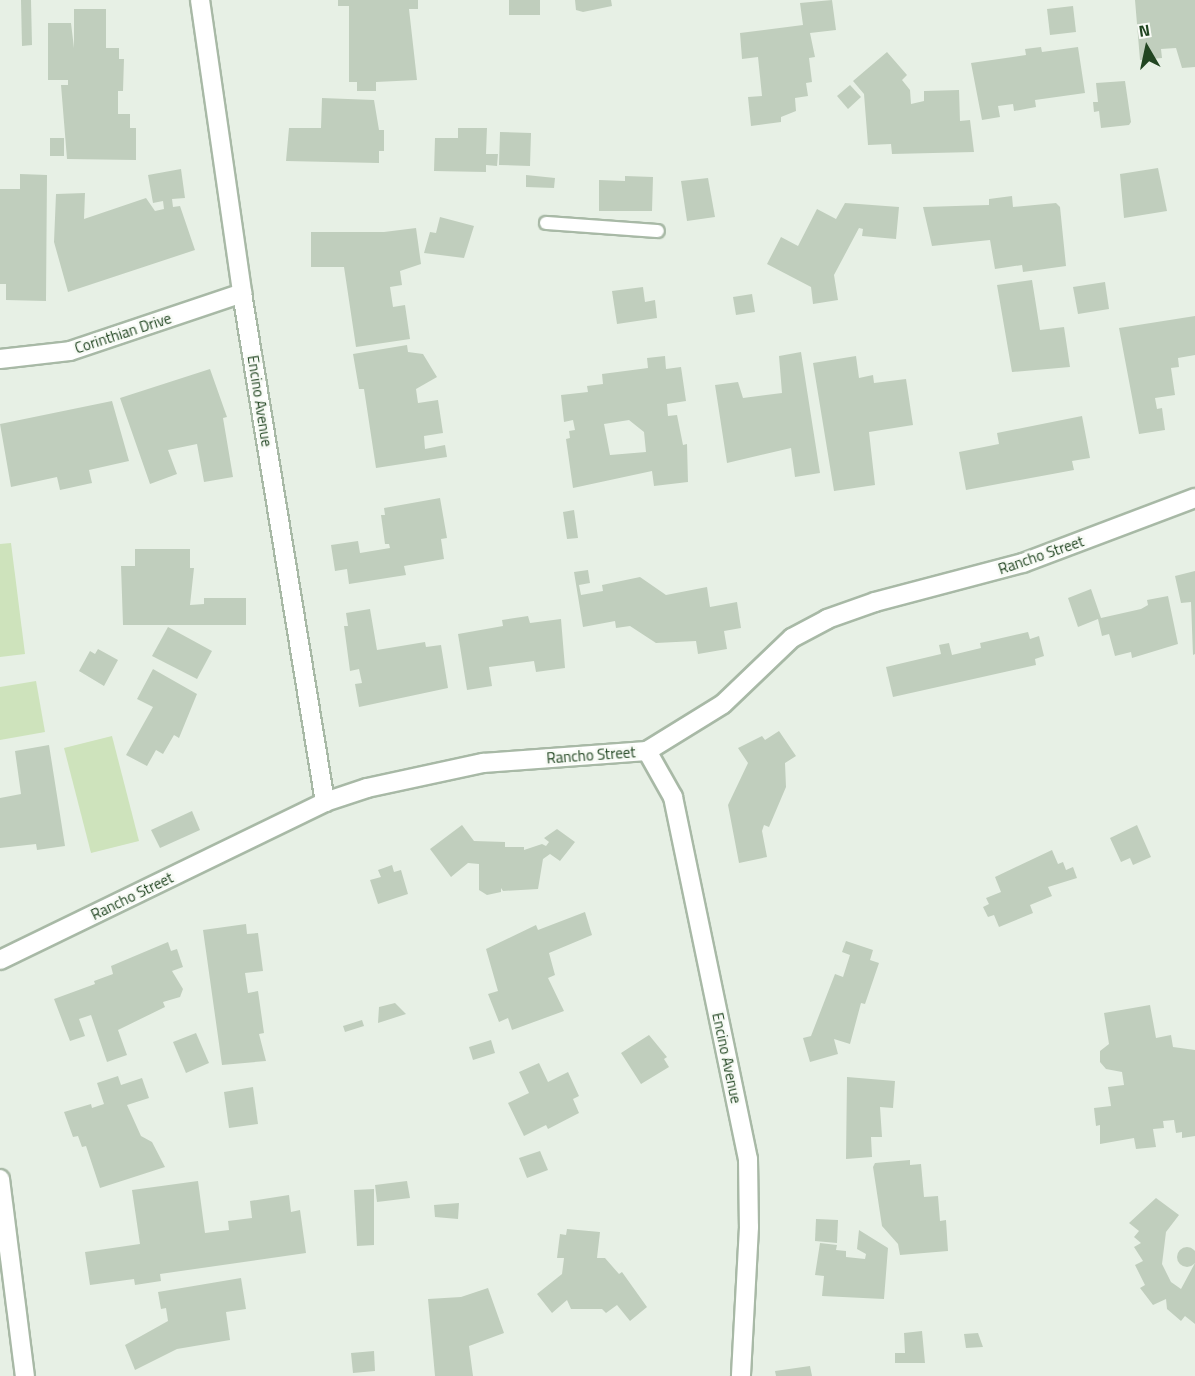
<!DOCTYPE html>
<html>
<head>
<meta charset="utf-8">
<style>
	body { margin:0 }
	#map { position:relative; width:1195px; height:1376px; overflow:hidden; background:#e7f0e5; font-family:"Titillium Web",sans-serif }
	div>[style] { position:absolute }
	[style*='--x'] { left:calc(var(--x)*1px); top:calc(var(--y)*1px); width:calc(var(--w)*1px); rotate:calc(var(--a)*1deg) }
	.green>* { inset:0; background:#cee3bc }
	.building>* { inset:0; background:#c0cebd }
	.round { border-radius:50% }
	.roads { filter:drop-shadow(2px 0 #a8b9a6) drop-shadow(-2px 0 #a8b9a6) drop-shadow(0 2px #a8b9a6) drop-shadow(0 -2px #a8b9a6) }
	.service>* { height:12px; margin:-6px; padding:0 6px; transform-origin:6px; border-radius:6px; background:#fff }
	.minor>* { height:18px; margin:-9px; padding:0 9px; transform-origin:9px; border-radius:9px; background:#fff }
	span { translate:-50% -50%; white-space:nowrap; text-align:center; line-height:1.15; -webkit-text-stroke:5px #f8fbf6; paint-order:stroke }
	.street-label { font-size:15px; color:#214521 }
	.north { position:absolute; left:1117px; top:18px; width:60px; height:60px; -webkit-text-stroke:4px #f8fbf6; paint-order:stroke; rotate:351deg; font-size:16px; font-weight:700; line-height:24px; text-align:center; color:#214521 }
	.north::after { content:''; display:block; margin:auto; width:21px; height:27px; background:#214521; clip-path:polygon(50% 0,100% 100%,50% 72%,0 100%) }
</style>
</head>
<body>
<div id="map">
	<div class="green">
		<div style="clip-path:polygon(11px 543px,25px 654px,0 657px,0 544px)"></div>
		<div style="clip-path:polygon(36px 681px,45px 732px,0 740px,0 687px)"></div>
		<div style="clip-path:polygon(112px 736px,139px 841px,91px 853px,64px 748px)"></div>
	</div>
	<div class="building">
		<div style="clip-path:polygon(21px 0,31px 0,32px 45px,22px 46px)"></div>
		<div style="clip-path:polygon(338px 0,418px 0,418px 9px,409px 9px,417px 80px,376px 82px,376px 91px,357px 91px,357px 82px,349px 82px,349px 6px,338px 6px)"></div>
		<div style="clip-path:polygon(509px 0,540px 0,540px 15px,509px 15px)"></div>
		<div style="clip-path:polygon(575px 0,611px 0,612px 6px,583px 12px,576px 10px)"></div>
		<div style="clip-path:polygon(832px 0,836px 30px,810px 33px,815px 57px,809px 58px,812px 82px,806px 83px,808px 96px,795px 98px,796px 111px,781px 117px,781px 122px,751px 126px,748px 97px,762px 96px,758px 57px,742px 59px,740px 33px,803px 25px,800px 3px)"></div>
		<div style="clip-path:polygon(1135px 0,1195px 0,1195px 67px,1182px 68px,1176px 48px,1161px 49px,1162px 58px,1140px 60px)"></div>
		<div style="clip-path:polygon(1073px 6px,1076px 32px,1050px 35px,1047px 9px)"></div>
		<div style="clip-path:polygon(74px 9px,106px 9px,106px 48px,119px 48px,119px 59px,124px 59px,123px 91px,118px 91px,118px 114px,130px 114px,130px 128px,136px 128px,136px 160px,67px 159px,61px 85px,68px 85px,68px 80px,48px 80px,48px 23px,71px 23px,74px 48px)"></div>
		<div style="clip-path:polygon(1041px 47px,1042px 52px,1078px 47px,1085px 93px,1035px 100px,1036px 107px,1014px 111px,1013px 104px,998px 106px,1000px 117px,982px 120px,971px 63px,1026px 55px,1025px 49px)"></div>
		<div style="clip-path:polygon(887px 52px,907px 75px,902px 80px,910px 90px,911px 104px,924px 101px,924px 91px,959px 90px,960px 121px,970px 120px,974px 152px,892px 154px,891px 144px,868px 145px,864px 94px,853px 81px)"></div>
		<div style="clip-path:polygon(1125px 81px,1131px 122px,1129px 125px,1101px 128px,1099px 111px,1094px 112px,1093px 102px,1098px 102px,1096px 83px)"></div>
		<div style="clip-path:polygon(850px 85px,861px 97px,848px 109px,837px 96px)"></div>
		<div style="clip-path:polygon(322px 98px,374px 100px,379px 130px,384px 130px,384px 151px,379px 151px,379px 163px,286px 161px,289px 128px,321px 128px)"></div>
		<div style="clip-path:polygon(458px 128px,487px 128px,486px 154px,498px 154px,497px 166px,486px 165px,486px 172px,434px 171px,435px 138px,458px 138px)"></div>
		<div style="clip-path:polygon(500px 132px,531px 133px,530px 166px,499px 165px)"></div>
		<div style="clip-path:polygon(50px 138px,64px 138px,64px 156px,50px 156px)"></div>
		<div style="clip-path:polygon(1158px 168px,1167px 211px,1124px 218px,1120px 174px)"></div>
		<div style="clip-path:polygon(181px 169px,185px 198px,172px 199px,173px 207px,180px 206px,195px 250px,68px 292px,54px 242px,56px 194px,85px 193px,84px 219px,146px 198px,155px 211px,164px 209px,163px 201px,153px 203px,148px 175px)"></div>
		<div style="clip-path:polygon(20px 174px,47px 175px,46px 301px,6px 300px,6px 284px,0 284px,0 189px,20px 189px)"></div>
		<div style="clip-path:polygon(526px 175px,555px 178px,554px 188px,526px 187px)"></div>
		<div style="clip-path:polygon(625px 176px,653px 177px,652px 211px,599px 211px,599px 180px,625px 181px)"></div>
		<div style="clip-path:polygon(708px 178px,715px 217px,687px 221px,681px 181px)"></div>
		<div style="clip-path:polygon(1012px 196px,1013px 207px,1056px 203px,1060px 207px,1066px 266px,1023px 272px,1022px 265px,995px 269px,990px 240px,932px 246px,923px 207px,989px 205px,989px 199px)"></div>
		<div style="clip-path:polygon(845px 203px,899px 207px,896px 239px,862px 236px,863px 229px,859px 228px,834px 275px,838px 300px,813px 304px,811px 287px,767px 264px,781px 237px,798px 246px,817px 209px,836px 219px)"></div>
		<div style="clip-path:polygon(440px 217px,474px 226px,464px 258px,424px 253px,430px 232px,436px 233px)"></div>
		<div style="clip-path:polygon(416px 228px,421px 264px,400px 271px,402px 285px,390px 287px,393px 307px,405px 305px,410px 339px,356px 347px,344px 267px,311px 267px,311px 232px,384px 232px)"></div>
		<div style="clip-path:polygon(1032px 280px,1040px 330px,1064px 327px,1070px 367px,1012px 372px,997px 285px)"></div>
		<div style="clip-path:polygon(1105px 282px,1109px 309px,1078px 314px,1073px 287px)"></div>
		<div style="clip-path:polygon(643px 287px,645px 302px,655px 300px,657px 318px,617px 324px,612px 291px)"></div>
		<div style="clip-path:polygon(752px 294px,755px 312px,736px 315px,733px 297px)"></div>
		<div style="clip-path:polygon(1195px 316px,1195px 355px,1178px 358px,1179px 367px,1171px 368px,1175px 395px,1155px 398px,1157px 409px,1162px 408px,1165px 430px,1139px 434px,1119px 328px)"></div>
		<div style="clip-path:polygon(407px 345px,408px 352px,423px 354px,437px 377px,416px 389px,418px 403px,438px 400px,443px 433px,424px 436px,425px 449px,445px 445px,447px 457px,376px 468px,364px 389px,359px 389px,353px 354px)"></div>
		<div style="clip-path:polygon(801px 352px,820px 473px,795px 477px,791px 448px,727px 463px,715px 385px,738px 382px,743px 398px,782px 393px,779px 356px)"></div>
		<div style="clip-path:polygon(evenodd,665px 356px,666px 369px,681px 367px,686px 401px,667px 404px,668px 416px,677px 415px,683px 445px,687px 444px,688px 482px,654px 486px,652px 471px,573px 488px,566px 439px,570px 438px,569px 431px,575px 430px,573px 420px,564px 422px,561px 395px,588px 392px,587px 386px,603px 384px,602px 374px,648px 368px,647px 358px,665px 356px,629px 420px,644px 432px,646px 452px,610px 455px,604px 424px,629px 420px)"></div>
		<div style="clip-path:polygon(856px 356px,859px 378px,873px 375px,874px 383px,906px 379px,913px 425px,869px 432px,875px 485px,834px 491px,813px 363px)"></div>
		<div style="clip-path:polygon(210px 369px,227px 417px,223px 418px,233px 477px,204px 482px,197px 444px,168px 450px,177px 474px,150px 484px,120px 398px)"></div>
		<div style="clip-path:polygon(112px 401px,129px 461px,89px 470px,92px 483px,60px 490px,57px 477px,11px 487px,0 424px)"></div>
		<div style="clip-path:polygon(1082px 416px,1090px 458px,1072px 461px,1074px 470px,966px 490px,959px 452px,999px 444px,997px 433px)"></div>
		<div style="clip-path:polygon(440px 498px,447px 538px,441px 539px,444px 559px,404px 566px,406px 575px,349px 584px,347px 569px,335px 571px,331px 545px,358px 541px,360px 553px,390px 548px,389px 544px,385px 544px,381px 515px,385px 515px,384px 508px)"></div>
		<div style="clip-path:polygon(574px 510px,578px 538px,567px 539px,563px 512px)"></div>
		<div style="clip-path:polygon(135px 549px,190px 549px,190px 568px,194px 568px,190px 605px,204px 604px,204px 598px,246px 598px,246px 625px,123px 625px,121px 566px,135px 566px)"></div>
		<div style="clip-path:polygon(588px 570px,590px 583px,579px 585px,581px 595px,603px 591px,602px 585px,640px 577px,666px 595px,707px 587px,710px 607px,737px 602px,741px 628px,724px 631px,727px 649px,698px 654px,696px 641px,656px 643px,630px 626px,616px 628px,615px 621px,583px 627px,574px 572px)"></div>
		<div style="clip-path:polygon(1195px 571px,1195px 654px,1193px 655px,1191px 602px,1181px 603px,1175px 576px)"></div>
		<div style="clip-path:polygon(1091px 589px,1101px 618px,1141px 609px,1148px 605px,1147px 600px,1168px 596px,1178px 644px,1132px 658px,1131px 652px,1115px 656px,1109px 634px,1102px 636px,1098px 619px,1078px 627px,1068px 598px)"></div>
		<div style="clip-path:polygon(370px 609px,377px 650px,425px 642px,426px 647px,441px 645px,448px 688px,359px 707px,355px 684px,362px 683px,359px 669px,350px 671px,344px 626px,348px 626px,346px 613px)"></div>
		<div style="clip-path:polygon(528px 616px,530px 623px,561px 619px,565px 668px,536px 672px,534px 661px,489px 667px,492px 686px,467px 690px,458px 634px,503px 626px,502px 620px)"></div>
		<div style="clip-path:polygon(168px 627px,212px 651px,197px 679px,152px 656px)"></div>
		<div style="clip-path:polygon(1028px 632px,1030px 639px,1039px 636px,1044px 656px,1035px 659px,1036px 665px,893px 697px,886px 667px,941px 654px,939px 645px,949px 643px,952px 655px,981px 648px,980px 643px)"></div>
		<div style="clip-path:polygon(98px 649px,118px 660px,104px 686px,79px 671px,90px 651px,95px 654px)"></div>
		<div style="clip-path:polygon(153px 669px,197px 694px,179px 738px,174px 735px,163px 754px,156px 750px,147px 766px,126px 755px,153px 707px,137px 699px)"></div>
		<div style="clip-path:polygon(779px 731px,796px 756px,785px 763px,786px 787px,769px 827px,764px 825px,762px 831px,767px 857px,739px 863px,728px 805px,748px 763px,738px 748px,762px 736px,765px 740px)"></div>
		<div style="clip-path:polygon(49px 745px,65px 846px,37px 850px,36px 844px,0 848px,0 798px,21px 794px,15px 751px)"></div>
		<div style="clip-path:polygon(192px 811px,200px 830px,160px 848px,151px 830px)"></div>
		<div style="clip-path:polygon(462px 825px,474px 841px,505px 842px,505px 847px,524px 847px,524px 850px,542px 844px,546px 846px,549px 842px,544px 838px,557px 829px,575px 842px,560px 861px,550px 854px,543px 859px,538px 889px,503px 891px,501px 888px,501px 892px,487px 895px,479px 890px,479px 864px,468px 863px,451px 877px,430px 849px)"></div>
		<div style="clip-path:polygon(1137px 825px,1151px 857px,1133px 865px,1130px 858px,1121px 862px,1110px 838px)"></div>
		<div style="clip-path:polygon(1052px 850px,1058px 864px,1063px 862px,1066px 870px,1073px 867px,1077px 878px,1048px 887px,1052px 896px,1030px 905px,1033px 913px,999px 927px,994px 915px,988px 917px,983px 907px,989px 904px,986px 898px,1001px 892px,995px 877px)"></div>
		<div style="clip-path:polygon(392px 865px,394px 872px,401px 870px,408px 894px,378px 904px,370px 880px,381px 877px,378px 870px)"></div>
		<div style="clip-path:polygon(585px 912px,592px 935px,549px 953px,555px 975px,548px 978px,564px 1011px,512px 1030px,508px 1018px,499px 1022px,488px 994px,498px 991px,486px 949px,536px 925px,538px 930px)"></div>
		<div style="clip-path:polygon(246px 924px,247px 934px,258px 933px,263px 971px,245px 973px,248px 993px,258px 991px,264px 1033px,259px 1034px,266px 1061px,222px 1065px,203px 930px)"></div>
		<div style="clip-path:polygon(846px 941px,873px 950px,870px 960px,879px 963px,865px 1004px,861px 1003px,850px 1044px,834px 1039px,838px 1054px,810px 1062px,803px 1038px,811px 1036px,835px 974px,843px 977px,850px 955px,842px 952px)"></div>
		<div style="clip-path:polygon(168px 942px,171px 951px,177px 949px,183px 967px,172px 971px,183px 989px,180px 997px,163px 1002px,165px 1007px,118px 1030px,127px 1055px,107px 1062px,91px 1015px,79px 1019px,85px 1036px,70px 1041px,54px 999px,95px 984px,94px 981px,113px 974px,111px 966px)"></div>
		<div style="clip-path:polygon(395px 1003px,406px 1014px,378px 1023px,379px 1007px)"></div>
		<div style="clip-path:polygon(1150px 1005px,1156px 1038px,1171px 1035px,1173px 1047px,1195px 1050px,1195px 1136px,1182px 1138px,1182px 1132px,1176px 1133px,1174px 1120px,1163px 1121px,1164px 1128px,1153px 1129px,1156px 1147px,1136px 1149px,1134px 1138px,1100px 1144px,1100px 1125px,1096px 1126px,1094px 1108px,1111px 1106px,1108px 1087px,1124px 1085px,1122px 1072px,1106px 1069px,1100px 1062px,1100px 1051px,1109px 1044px,1104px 1013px)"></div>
		<div style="clip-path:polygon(362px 1020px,364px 1026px,345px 1032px,343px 1026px)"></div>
		<div style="clip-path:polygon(196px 1033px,209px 1063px,186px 1073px,173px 1042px)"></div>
		<div style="clip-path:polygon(649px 1035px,667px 1057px,664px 1059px,669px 1067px,641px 1084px,621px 1053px)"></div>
		<div style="clip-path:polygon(491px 1040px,495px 1053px,473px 1060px,469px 1047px)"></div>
		<div style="clip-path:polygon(539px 1063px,548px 1082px,568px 1072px,579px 1096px,573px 1099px,579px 1113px,548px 1129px,546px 1125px,524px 1136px,508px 1103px,529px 1093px,519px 1072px)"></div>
		<div style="clip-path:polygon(118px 1076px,121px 1085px,142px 1078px,149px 1098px,127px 1105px,141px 1136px,152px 1142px,165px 1167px,100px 1188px,86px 1146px,82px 1147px,78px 1136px,73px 1137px,64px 1112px,91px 1104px,92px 1108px,104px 1104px,97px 1083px)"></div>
		<div style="clip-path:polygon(847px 1077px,895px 1081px,893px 1108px,880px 1107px,882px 1137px,871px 1137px,872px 1157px,846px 1159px)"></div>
		<div style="clip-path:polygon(253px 1087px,258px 1124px,229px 1128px,224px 1092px)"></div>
		<div style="clip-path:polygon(540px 1151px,548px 1170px,527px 1178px,519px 1158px)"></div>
		<div style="clip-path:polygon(910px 1160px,910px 1165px,921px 1164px,924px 1197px,938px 1196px,940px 1221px,946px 1220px,948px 1251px,900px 1255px,898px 1244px,882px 1226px,873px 1167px,875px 1163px)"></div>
		<div style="clip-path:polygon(198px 1181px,205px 1233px,229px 1230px,228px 1221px,252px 1218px,250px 1201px,289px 1195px,291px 1212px,300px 1210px,306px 1253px,160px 1274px,161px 1281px,135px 1285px,134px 1279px,90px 1285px,85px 1252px,140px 1244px,132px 1190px)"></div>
		<div style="clip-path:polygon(407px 1181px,410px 1198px,377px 1202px,375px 1185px)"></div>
		<div style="clip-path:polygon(374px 1189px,374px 1245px,357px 1246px,354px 1190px)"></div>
		<div style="clip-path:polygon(1156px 1198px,1179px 1215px,1166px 1232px,1162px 1264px,1171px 1282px,1181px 1289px,1195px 1263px,1195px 1324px,1185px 1316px,1181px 1321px,1167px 1309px,1166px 1299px,1153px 1305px,1140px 1288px,1145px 1285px,1135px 1265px,1143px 1261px,1134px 1247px,1141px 1243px,1134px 1237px,1139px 1231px,1129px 1223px)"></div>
		<div style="clip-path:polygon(459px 1203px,458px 1219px,435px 1217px,434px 1205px)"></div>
		<div style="clip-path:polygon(816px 1219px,838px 1220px,837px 1243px,815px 1241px)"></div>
		<div style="clip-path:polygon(567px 1229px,600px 1232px,597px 1258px,605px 1258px,619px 1274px,622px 1272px,647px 1307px,630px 1321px,617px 1305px,606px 1313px,602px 1309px,571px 1309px,567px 1300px,552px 1313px,537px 1294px,562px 1274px,564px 1258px,557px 1258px,560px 1234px,566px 1235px)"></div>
		<div style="clip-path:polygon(859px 1230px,888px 1248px,884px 1299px,822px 1296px,824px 1276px,815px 1275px,820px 1243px,837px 1245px,836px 1250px,846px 1251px,846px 1257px,865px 1259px,866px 1254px,857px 1249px)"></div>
		<div class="round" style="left:1177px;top:1247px;width:20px;height:20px"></div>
		<div style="clip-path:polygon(241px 1278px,246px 1309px,226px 1312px,230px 1340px,177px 1349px,135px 1370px,125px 1345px,168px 1321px,166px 1308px,161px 1309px,158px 1292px)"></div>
		<div style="clip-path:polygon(488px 1288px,504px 1333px,469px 1346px,473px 1376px,435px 1376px,428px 1299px,461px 1297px)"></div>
		<div style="clip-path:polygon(922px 1331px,925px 1363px,895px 1363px,895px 1353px,905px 1353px,904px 1333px)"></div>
		<div style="clip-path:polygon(978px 1333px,983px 1347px,966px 1348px,964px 1334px)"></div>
		<div style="clip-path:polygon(374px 1351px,375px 1371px,353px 1373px,351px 1353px)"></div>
		<div style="clip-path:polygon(810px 1366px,812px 1376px,776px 1376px,775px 1371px)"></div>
	</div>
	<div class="roads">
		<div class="service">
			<div style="--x:546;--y:223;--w:112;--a:4.1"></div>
		</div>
		<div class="minor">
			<div style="--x:200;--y:0;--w:296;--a:81.8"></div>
			<div style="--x:242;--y:293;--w:516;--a:80.74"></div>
			<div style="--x:0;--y:359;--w:70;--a:-6.5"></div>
			<div style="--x:70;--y:351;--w:182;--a:-18.6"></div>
			<div style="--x:647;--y:751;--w:53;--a:60.5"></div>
			<div style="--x:673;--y:797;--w:370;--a:78.3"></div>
			<div style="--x:748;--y:1159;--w:68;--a:89.2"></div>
			<div style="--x:749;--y:1227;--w:149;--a:93.1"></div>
			<div style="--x:0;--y:960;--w:361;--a:-25.9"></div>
			<div style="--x:325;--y:802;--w:44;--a:-18.4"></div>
			<div style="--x:367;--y:788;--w:119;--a:-12.2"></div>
			<div style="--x:483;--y:763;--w:164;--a:-4.2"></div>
			<div style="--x:647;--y:751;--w:89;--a:-31.7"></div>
			<div style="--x:723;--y:704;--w:95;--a:-43.7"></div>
			<div style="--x:792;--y:638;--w:40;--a:-28"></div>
			<div style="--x:827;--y:619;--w:51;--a:-19.5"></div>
			<div style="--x:875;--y:602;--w:153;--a:-14.8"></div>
			<div style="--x:1023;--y:563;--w:184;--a:-20.7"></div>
			<div style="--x:0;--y:1179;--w:199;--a:82.8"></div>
		</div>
	</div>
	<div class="street-label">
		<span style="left:123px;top:333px;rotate:-18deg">Corinthian Drive</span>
		<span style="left:260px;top:401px;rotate:81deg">Encino Avenue</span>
		<span style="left:1041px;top:555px;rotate:-19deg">Rancho Street</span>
		<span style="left:591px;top:755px;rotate:-4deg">Rancho Street</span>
		<span style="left:132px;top:896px;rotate:-26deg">Rancho Street</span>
		<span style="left:727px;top:1058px;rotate:78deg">Encino Avenue</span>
	</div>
	<div class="north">N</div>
</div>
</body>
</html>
